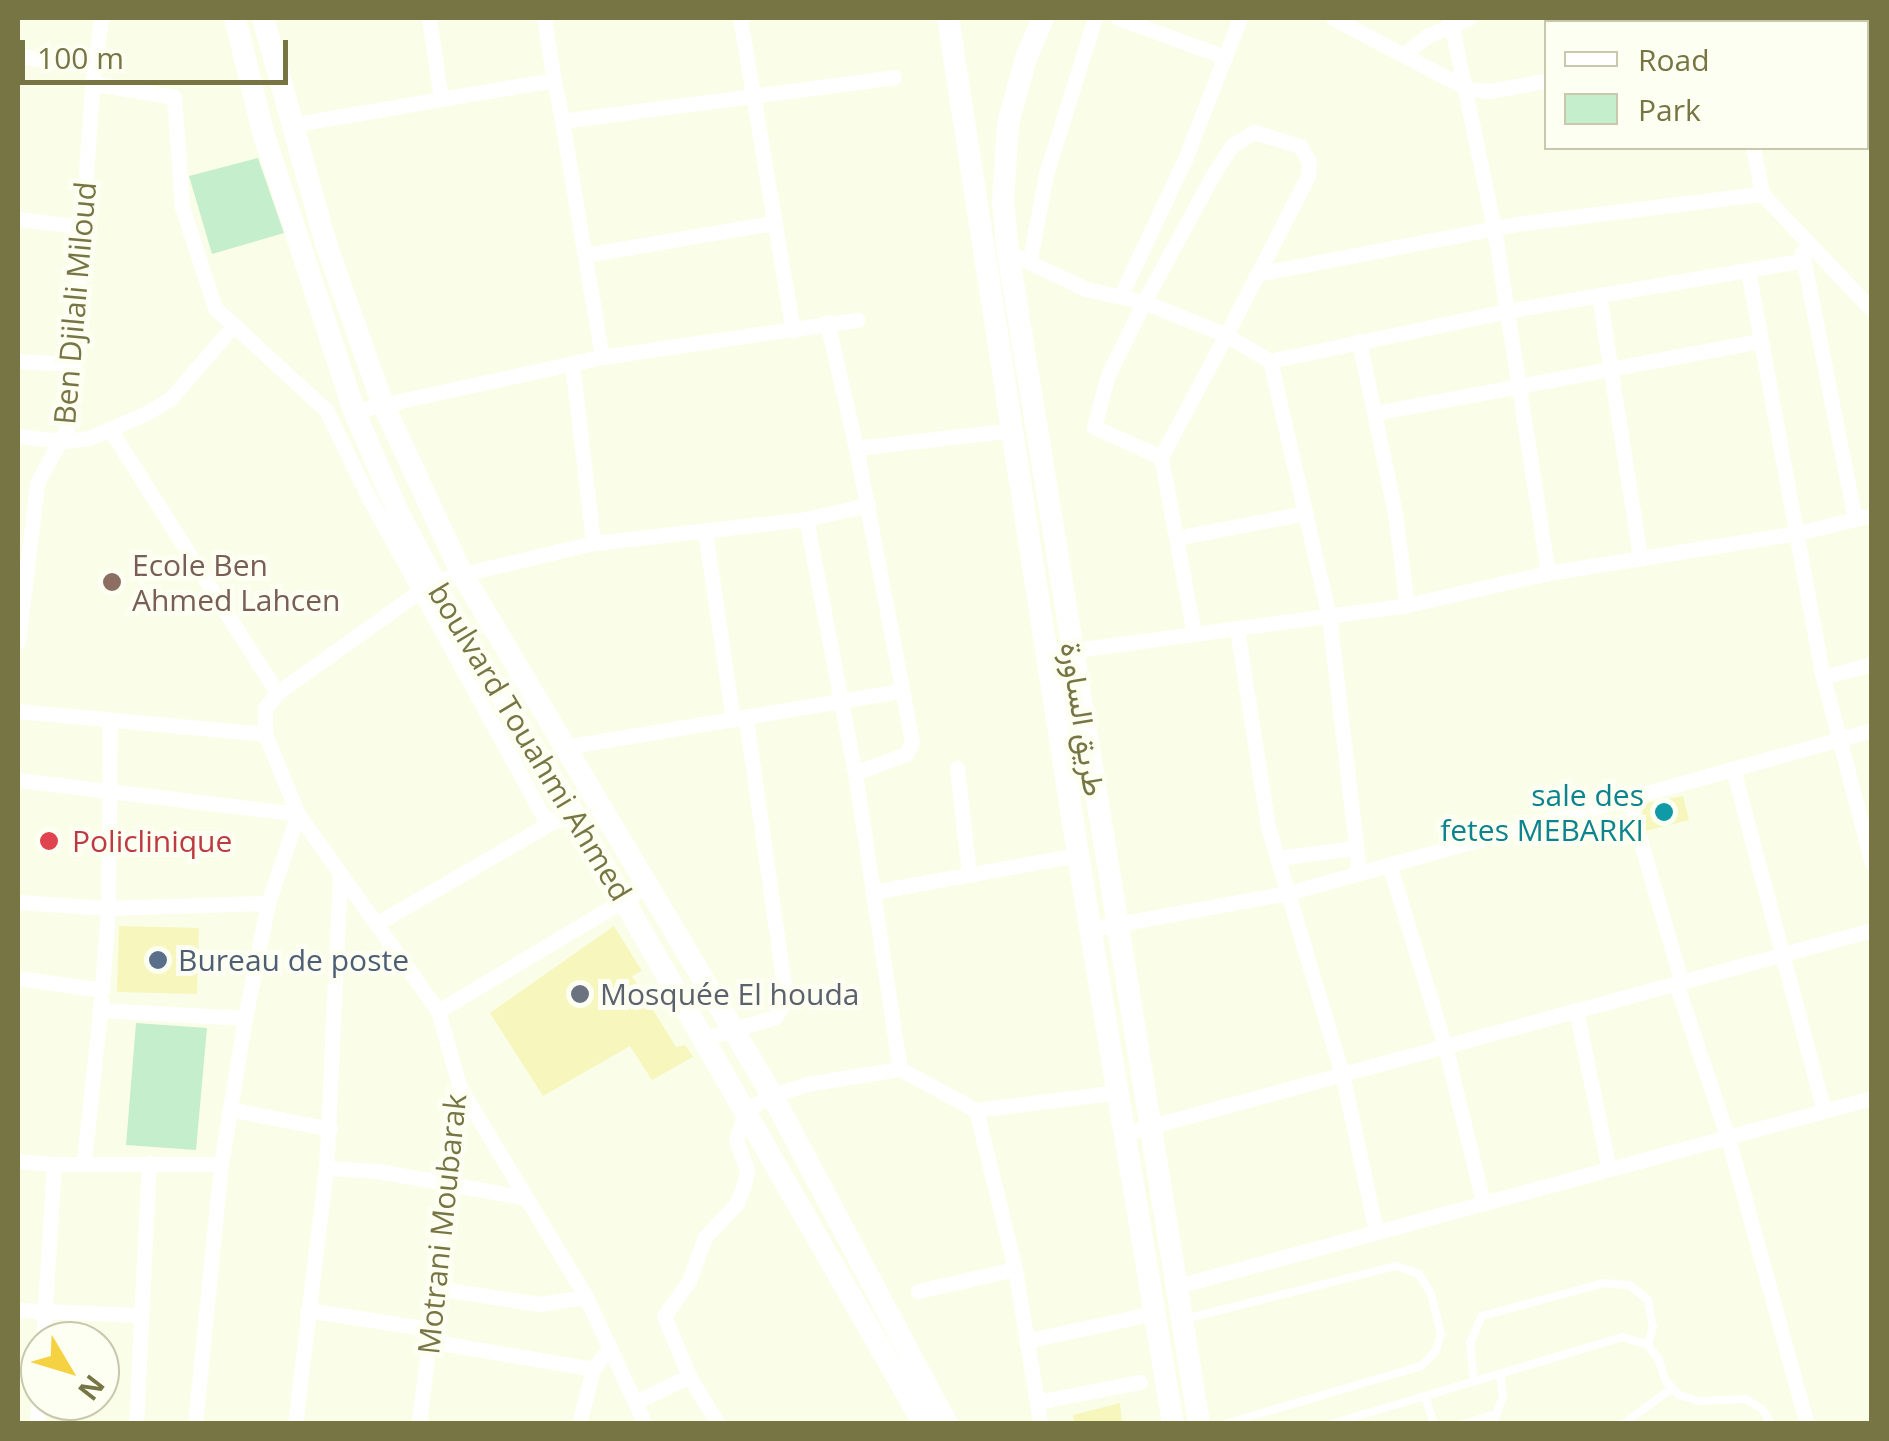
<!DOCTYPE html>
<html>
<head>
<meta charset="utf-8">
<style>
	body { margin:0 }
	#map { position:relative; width:1889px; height:1441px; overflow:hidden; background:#fafee9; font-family:"Open Sans",Vazirmatn,sans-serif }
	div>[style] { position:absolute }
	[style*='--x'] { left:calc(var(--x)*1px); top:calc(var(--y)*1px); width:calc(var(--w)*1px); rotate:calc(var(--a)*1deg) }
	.green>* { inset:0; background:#c5efcc }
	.building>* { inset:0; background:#f7f6bd }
	.service>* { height:8px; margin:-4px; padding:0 4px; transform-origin:4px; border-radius:4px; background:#fff }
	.minor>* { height:15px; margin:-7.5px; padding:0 7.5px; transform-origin:7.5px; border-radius:7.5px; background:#fff }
	.secondary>* { height:22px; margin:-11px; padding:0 11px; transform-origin:11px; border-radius:11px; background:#fff }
	.dots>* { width:28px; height:28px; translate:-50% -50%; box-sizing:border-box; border:5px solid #fcfff1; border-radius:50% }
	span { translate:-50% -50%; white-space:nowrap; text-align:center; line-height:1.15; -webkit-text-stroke:10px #fcfff1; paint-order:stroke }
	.street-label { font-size:30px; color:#787545 }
	.education-label { font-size:30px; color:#785e54 }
	.left { translate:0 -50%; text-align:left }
	.culture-label { font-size:30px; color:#0d838f }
	.right { translate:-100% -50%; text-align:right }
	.health-label { font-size:30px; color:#be3a42 }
	.service-label { font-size:30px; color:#4e5e75 }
	.worship-label { font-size:30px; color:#5b616d }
	.frame { position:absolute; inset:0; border:20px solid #787545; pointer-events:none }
	.legend { position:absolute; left:1544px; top:20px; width:325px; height:130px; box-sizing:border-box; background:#fcfff1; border:2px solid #c7c8ac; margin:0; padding:12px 18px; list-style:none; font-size:30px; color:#787545 }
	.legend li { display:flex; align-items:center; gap:20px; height:50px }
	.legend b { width:50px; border:2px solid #c7c8ac }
	.north { position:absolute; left:20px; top:1321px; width:100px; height:100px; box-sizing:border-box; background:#fcfff1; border:2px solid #c7c8ac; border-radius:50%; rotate:128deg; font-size:28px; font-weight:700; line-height:40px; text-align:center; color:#787545 }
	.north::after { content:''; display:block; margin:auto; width:35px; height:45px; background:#f4d242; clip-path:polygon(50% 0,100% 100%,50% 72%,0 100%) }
	.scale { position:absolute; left:20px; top:40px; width:268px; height:45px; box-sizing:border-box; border:5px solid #787545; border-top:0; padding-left:12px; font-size:30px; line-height:35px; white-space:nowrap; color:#787545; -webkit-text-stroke:8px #fcfff1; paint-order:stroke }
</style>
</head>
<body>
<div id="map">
	<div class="green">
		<div style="clip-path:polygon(258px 158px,284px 233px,212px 254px,189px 176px)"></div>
		<div style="clip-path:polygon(136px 1023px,207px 1028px,196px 1150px,126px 1145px)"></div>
	</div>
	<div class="building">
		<div style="clip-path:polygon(1683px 796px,1689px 820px,1646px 831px,1641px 804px)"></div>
		<div style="clip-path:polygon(119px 926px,199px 928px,197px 994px,117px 992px)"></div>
		<div style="clip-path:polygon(614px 926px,642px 971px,632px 976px,676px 1047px,685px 1045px,693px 1057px,652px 1080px,630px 1046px,543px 1096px,490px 1013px)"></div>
		<div style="clip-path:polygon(1120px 1403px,1122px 1424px,1074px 1424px,1073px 1415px)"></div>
	</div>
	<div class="service">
		<div style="--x:1185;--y:1319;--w:218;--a:-14.1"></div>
		<div style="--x:1396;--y:1266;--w:24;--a:19"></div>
		<div style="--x:1419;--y:1274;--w:23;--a:59"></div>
		<div style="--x:1431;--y:1294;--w:41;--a:76"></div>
		<div style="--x:1441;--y:1334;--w:19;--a:108"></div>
		<div style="--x:1435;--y:1352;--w:20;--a:135"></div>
		<div style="--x:1421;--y:1366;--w:204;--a:163.5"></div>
		<div style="--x:1474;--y:1382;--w:39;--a:-96"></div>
		<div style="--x:1470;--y:1343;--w:30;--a:-66"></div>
		<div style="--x:1482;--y:1316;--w:126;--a:-15.1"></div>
		<div style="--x:1604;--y:1283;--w:25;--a:5"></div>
		<div style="--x:1629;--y:1285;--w:24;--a:38"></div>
		<div style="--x:1648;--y:1300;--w:27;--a:80"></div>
		<div style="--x:1653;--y:1327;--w:19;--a:106"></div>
		<div style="--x:1425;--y:1396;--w:29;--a:72"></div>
		<div style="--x:1331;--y:1424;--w:304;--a:-16.6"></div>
		<div style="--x:1622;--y:1337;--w:27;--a:17"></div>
		<div style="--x:1648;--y:1345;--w:19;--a:54"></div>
		<div style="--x:1659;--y:1360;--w:21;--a:73"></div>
		<div style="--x:1665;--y:1380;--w:21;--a:47"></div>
		<div style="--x:1679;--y:1395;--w:21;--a:17"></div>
		<div style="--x:1699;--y:1401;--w:47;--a:-2.4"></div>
		<div style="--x:1746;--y:1399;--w:20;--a:33"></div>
		<div style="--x:1763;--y:1410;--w:16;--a:60"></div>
		<div style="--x:1462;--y:1424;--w:36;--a:-16"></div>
		<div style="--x:1493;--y:1424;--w:29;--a:-70"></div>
		<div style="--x:1503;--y:1397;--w:23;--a:-97"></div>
		<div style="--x:1623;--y:1424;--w:59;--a:-36.1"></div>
	</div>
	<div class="minor">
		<div style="--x:429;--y:18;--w:82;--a:81.6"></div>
		<div style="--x:740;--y:18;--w:317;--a:80.4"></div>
		<div style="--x:1118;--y:18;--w:114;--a:20"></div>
		<div style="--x:1333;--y:18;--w:153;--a:27.7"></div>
		<div style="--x:1468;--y:89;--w:21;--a:5"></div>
		<div style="--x:1489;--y:91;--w:58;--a:-10"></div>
		<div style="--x:1450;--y:18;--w:215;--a:78.2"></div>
		<div style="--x:1494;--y:228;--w:349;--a:81.1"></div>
		<div style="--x:1728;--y:18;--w:4;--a:76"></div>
		<div style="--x:1404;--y:54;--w:29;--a:-38"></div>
		<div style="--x:1427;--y:36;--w:46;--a:-23.2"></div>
		<div style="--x:18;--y:56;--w:77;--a:7.5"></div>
		<div style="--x:554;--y:80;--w:42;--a:79"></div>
		<div style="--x:562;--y:121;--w:335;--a:-7.5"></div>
		<div style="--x:92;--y:83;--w:83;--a:9.7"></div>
		<div style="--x:174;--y:97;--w:110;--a:85.8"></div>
		<div style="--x:182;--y:207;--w:106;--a:71.9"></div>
		<div style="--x:215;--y:308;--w:151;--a:42.6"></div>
		<div style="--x:326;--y:410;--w:98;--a:64"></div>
		<div style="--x:369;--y:498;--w:344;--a:61.3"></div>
		<div style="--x:534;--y:800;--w:20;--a:60"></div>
		<div style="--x:544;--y:817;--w:11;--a:22"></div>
		<div style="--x:554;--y:821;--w:22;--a:-10"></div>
		<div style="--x:562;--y:121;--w:239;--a:80.4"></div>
		<div style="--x:290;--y:125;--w:268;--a:-9.7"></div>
		<div style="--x:554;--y:80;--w:63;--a:-99.2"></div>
		<div style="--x:1753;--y:148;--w:47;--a:78.9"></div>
		<div style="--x:18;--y:219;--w:66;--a:6.9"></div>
		<div style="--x:1008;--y:252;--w:86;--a:25.4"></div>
		<div style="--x:1086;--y:289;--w:59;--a:12.6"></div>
		<div style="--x:1144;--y:302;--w:88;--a:21.9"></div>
		<div style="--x:1226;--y:335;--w:179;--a:-62.7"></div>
		<div style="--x:1308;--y:176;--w:14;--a:-86"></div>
		<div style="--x:1309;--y:162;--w:18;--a:-119"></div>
		<div style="--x:1300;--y:146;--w:48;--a:-163.1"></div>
		<div style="--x:1254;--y:132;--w:26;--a:149"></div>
		<div style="--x:1232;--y:145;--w:31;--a:123"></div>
		<div style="--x:1215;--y:171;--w:149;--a:118.5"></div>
		<div style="--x:1144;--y:302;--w:81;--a:116.3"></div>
		<div style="--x:1108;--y:375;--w:54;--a:105.1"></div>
		<div style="--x:1094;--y:427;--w:73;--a:24.1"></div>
		<div style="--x:1802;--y:252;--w:272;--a:78.8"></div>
		<div style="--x:585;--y:255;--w:190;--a:-9.7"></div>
		<div style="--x:1030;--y:259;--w:86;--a:-79.3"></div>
		<div style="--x:1046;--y:174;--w:164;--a:-72.6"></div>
		<div style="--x:1748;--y:270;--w:414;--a:79.6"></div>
		<div style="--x:1823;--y:677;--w:193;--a:75.3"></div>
		<div style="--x:1257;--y:274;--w:264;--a:-10.9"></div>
		<div style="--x:1516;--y:224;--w:248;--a:-7"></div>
		<div style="--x:1762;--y:194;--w:160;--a:46.5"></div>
		<div style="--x:1121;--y:295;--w:150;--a:-64.8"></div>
		<div style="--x:1185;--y:159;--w:151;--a:-68.7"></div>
		<div style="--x:1599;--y:295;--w:264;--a:81.1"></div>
		<div style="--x:827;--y:322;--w:129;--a:77"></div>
		<div style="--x:856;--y:448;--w:299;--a:79.2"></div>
		<div style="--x:912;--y:742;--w:13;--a:117"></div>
		<div style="--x:906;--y:754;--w:54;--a:159.6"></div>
		<div style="--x:855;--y:773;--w:299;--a:81.4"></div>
		<div style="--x:1359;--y:341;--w:177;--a:78.2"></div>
		<div style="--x:1395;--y:514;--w:92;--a:82.5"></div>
		<div style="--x:18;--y:361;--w:53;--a:3.2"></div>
		<div style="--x:1270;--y:361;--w:262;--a:77"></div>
		<div style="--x:1329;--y:616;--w:258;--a:83.3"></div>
		<div style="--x:572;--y:363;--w:181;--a:83.3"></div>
		<div style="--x:354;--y:411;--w:254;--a:-12.3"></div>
		<div style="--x:602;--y:357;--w:258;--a:-8.3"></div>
		<div style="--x:1375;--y:413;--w:392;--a:-10.6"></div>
		<div style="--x:111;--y:431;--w:310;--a:57.6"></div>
		<div style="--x:18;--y:436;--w:44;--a:6.5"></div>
		<div style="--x:62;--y:441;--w:27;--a:-6"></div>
		<div style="--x:89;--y:438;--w:61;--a:-23.2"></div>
		<div style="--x:145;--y:414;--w:29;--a:-31"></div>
		<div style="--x:170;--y:399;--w:98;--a:-49.1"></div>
		<div style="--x:856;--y:448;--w:159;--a:-6.5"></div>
		<div style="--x:806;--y:519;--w:259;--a:79.1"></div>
		<div style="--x:705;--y:531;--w:191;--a:81.6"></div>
		<div style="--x:1176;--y:538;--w:132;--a:-10.9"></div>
		<div style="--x:1237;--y:629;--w:200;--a:81.1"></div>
		<div style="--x:1268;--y:827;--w:257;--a:73.3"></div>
		<div style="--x:1342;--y:1073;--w:163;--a:77.9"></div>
		<div style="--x:1194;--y:634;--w:180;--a:-100.6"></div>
		<div style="--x:1161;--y:457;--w:138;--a:-62"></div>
		<div style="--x:1226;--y:335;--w:51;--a:30.6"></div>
		<div style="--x:1270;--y:361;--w:242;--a:-11.9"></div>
		<div style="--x:1507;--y:311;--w:301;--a:-9.7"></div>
		<div style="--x:18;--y:641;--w:159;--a:-83.1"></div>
		<div style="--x:37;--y:483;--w:67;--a:-61.5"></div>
		<div style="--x:69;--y:424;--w:342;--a:-86.1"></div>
		<div style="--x:92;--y:83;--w:66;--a:-82.1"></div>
		<div style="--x:1046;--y:654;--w:364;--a:-7.7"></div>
		<div style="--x:1407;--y:605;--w:145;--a:-12.8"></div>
		<div style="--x:1548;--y:573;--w:253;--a:-9.1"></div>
		<div style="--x:1798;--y:533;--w:76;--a:-13.7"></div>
		<div style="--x:1823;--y:677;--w:51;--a:-14.9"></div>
		<div style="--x:18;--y:711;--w:248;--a:5.3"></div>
		<div style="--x:110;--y:720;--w:188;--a:90.6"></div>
		<div style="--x:108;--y:908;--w:160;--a:-1.8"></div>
		<div style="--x:268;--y:903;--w:94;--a:-71.4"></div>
		<div style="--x:298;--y:814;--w:87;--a:-112.4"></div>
		<div style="--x:265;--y:734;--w:26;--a:-90"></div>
		<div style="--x:265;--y:708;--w:19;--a:-51"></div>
		<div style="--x:277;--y:693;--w:193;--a:-35.5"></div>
		<div style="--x:434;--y:581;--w:163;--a:-13.4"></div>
		<div style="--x:593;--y:543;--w:214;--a:-6.4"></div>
		<div style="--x:806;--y:519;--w:64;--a:-12.7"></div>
		<div style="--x:565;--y:747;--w:340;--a:-9.5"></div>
		<div style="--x:957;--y:768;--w:106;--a:83.5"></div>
		<div style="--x:1733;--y:769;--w:351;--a:75.1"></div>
		<div style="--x:18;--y:780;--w:282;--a:6.9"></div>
		<div style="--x:298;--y:814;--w:242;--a:54.6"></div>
		<div style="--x:438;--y:1011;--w:80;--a:74.1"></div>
		<div style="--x:460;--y:1088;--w:338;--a:97"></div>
		<div style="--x:1628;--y:798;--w:191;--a:73.8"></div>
		<div style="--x:1277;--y:858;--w:79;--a:-7.3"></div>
		<div style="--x:1389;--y:864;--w:190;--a:72.9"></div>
		<div style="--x:1445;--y:1046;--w:161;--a:76.3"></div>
		<div style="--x:340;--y:875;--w:293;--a:92.7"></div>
		<div style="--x:326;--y:1168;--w:52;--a:3.3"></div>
		<div style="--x:378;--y:1171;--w:151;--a:10.3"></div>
		<div style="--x:872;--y:892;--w:209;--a:-10.2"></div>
		<div style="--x:18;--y:902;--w:90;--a:3.8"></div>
		<div style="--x:108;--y:908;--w:82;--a:94.2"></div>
		<div style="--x:102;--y:990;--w:85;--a:-171.9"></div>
		<div style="--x:376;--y:924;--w:206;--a:-30.1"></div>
		<div style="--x:1091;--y:929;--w:200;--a:-10.4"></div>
		<div style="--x:1288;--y:893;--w:606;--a:-15.59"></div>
		<div style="--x:1676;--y:983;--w:163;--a:71.5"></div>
		<div style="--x:1728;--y:1138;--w:297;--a:74.6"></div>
		<div style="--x:99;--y:1010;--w:146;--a:3.1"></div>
		<div style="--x:245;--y:1018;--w:117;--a:-78.7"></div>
		<div style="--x:1576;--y:1010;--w:162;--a:78.3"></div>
		<div style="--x:438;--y:1011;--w:241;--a:-30.9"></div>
		<div style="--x:705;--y:1038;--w:73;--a:-16.7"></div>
		<div style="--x:775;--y:1017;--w:20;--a:-57"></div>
		<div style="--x:786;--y:1000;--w:284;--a:-98.1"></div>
		<div style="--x:460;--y:1088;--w:244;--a:58.9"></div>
		<div style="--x:586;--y:1297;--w:140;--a:65.1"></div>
		<div style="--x:229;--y:1109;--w:103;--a:11.2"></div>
		<div style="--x:976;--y:1110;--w:164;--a:76.2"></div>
		<div style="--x:1015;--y:1269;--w:135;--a:80.6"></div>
		<div style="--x:1126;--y:1133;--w:773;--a:-15.22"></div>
		<div style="--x:18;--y:1161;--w:36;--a:5"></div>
		<div style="--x:54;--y:1164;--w:177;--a:93.6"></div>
		<div style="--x:84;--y:1161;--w:161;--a:-83.9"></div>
		<div style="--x:54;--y:1164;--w:167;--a:0"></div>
		<div style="--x:221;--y:1164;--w:148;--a:-80.7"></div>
		<div style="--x:1174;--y:1287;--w:723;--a:-15.15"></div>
		<div style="--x:435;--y:1288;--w:106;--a:8.7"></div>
		<div style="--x:540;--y:1304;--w:47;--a:-8.7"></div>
		<div style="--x:918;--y:1291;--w:99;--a:-12.8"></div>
		<div style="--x:18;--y:1310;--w:122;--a:2.3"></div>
		<div style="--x:307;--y:1310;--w:124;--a:8.8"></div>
		<div style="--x:429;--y:1341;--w:166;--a:9.7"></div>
		<div style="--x:1026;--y:1341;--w:131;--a:-12.3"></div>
		<div style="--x:636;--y:1402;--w:59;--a:-26.1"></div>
		<div style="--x:37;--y:1424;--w:36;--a:-85"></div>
		<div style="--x:136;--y:1424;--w:262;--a:-87.2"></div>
		<div style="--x:195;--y:1424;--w:261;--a:-84.3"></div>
		<div style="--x:295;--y:1424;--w:258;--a:-83.1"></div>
		<div style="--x:579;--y:1424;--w:57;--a:-75.7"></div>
		<div style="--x:593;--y:1369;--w:28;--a:-52"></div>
		<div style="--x:718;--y:1424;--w:56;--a:-121.1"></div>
		<div style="--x:689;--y:1376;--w:65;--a:-112.6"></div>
		<div style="--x:664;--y:1316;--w:43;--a:-54.5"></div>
		<div style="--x:689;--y:1281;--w:47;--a:-70"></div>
		<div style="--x:705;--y:1237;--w:47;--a:-46.7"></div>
		<div style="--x:737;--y:1203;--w:19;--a:-69"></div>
		<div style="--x:744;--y:1185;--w:15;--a:-79"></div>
		<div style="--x:747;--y:1170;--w:32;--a:-110"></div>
		<div style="--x:736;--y:1140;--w:32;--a:-72"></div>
		<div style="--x:746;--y:1110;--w:30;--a:-30"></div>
		<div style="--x:772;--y:1095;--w:37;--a:-17"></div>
		<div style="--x:807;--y:1084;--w:94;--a:-9.2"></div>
		<div style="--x:900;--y:1069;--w:86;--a:28.3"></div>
		<div style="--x:976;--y:1110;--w:144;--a:-7.2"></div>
		<div style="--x:1040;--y:1424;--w:22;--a:-98"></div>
		<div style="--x:1037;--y:1402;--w:105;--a:-11"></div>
	</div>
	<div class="secondary">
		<div style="--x:235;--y:18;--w:117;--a:76.2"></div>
		<div style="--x:263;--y:132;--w:293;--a:71.9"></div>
		<div style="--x:354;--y:411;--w:110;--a:66.5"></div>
		<div style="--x:398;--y:512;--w:125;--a:62.4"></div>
		<div style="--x:456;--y:623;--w:228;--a:58.3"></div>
		<div style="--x:576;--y:817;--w:700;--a:60.17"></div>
		<div style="--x:263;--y:18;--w:235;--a:74.4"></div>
		<div style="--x:326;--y:244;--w:168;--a:70.5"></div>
		<div style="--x:382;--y:402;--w:187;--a:65.1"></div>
		<div style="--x:461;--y:572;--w:608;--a:59.26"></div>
		<div style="--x:772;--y:1095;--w:373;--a:62"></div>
		<div style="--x:948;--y:18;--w:847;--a:81.17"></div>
		<div style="--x:1078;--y:855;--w:577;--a:80.52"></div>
		<div style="--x:1043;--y:18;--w:43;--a:113"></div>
		<div style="--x:1026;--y:58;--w:68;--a:105.3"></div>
		<div style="--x:1008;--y:124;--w:78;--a:93.7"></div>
		<div style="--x:1003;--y:202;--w:50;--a:84.3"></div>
		<div style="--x:1008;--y:252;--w:1187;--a:80.74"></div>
	</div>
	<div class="dots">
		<div style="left:112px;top:582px;background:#8d6e63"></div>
		<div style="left:1664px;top:812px;background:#0f9aa8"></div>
		<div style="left:49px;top:841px;background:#e0444e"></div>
		<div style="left:158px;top:960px;background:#5c6f8a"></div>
		<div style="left:580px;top:994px;background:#6b7280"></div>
	</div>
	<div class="street-label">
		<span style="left:75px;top:303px;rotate:-85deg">Ben Djilali Miloud</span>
		<span style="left:1083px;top:719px;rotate:81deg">طريق الساورة</span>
		<span style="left:530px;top:742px;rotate:59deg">boulvard Touahmi Ahmed</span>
		<span style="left:442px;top:1224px;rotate:-84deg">Motrani Moubarak</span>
	</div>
	<div class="education-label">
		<span class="left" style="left:132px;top:582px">Ecole Ben<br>Ahmed Lahcen</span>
	</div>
	<div class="culture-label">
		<span class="right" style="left:1644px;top:812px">sale des<br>fetes MEBARKI</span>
	</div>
	<div class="health-label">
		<span class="left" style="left:72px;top:841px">Policlinique</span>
	</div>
	<div class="service-label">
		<span class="left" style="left:178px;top:960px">Bureau de poste</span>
	</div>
	<div class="worship-label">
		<span class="left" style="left:600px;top:994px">Mosquée El houda</span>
	</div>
	<div class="frame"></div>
	<ul class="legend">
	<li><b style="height:12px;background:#fff"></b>Road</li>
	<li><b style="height:28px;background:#c5efcc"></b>Park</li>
	</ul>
	<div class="north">N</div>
	<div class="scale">100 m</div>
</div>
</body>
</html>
